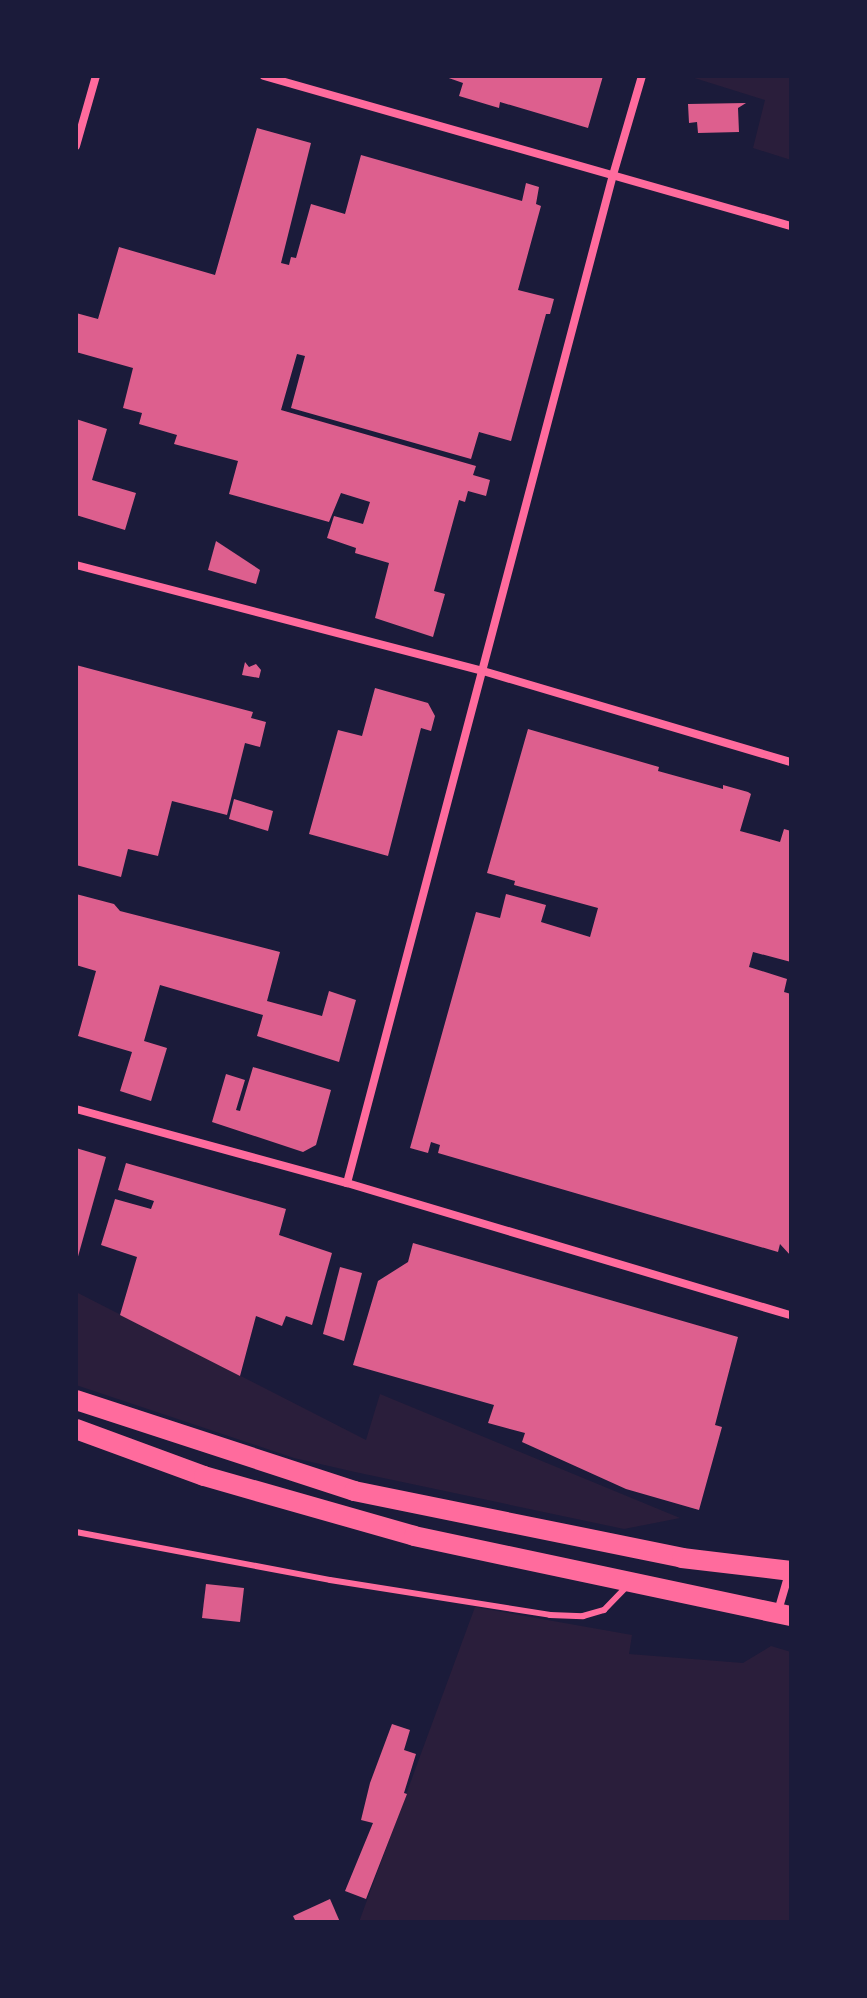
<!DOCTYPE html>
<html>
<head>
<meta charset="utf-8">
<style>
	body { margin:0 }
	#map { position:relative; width:867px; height:1998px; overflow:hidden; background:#1b1b3a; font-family:"PT Sans",sans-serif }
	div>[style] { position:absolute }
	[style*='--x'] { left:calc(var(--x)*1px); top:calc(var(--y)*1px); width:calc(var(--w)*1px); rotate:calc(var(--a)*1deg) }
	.green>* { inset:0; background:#2a1e3b }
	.building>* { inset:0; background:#dd5f8e }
	.service>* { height:6px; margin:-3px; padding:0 3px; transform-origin:3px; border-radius:3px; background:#ff6b9d }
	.minor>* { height:8px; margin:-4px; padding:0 4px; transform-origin:4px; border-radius:4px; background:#ff6b9d }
	.primary>* { height:20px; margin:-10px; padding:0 10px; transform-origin:10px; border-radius:10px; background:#ff6b9d }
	span { translate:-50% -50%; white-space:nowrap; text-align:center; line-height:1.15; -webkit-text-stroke:6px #1b1b3a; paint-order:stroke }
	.frame { position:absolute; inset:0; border:78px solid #1b1b3a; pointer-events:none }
</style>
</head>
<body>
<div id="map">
	<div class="green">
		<div style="clip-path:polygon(688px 76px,791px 76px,791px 160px,753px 148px,765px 100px)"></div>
		<div style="clip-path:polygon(76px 1292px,366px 1440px,380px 1394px,680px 1518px,624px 1529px,355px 1472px,294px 1458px,76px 1385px)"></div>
		<div style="clip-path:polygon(475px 1607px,632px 1635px,629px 1654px,743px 1663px,771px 1646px,791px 1652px,791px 1922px,359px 1922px)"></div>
	</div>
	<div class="building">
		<div style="clip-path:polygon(443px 76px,603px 76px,588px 128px,500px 102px,499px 108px,459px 96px,463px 83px)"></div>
		<div style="clip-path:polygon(746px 103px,738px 108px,739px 132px,698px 133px,697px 122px,689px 123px,688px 104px)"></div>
		<div style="clip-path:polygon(257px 128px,311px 143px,281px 263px,289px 265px,291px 257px,296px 258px,311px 204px,345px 214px,361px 155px,522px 201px,526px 183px,539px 187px,536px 204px,541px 206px,518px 290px,554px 299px,550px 314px,546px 314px,511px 441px,479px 432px,471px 459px,291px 408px,305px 356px,297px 354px,281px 410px,476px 466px,473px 475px,490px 480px,486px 496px,468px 491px,465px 502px,459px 500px,434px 591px,445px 594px,433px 637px,375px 618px,389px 563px,355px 553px,356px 548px,327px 538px,334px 516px,363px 524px,370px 502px,341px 493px,329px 522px,229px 494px,238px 461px,174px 444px,177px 435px,139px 424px,142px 413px,123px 408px,133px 368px,76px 352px,76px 313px,98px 319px,119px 247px,215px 275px)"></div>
		<div style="clip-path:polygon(76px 419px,107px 429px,92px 480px,136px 493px,125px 530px,76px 515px)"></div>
		<div style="clip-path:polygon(216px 541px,260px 570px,256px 584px,208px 570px)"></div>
		<div style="clip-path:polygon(245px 662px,249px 667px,256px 664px,261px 670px,259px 678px,242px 675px)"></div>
		<div style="clip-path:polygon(76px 665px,253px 712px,251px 718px,266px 722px,260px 747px,245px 743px,227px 815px,172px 801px,158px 856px,128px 849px,121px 877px,76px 865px)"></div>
		<div style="clip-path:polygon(375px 688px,428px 703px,435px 716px,431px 731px,421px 728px,388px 856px,309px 834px,338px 730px,362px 736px)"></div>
		<div style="clip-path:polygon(528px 729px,659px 767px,658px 771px,723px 789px,723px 785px,748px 792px,751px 794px,740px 831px,780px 842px,784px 829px,791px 831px,791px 962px,753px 952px,749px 967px,787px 979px,784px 992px,791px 994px,791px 1256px,780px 1244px,778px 1252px,438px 1153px,440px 1145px,431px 1142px,428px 1153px,410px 1148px,476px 912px,500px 918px,506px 894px,546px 905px,541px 922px,590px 937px,598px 908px,514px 885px,515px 881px,487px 873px)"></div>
		<div style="clip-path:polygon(234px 799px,273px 811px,268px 831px,229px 819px)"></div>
		<div style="clip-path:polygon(76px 894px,114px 904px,120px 911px,280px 952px,267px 1001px,322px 1016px,329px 991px,356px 1000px,339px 1062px,257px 1036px,263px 1015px,160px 985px,144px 1041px,167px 1048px,151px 1101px,120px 1091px,132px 1052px,78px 1036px,96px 971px,76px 965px)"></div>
		<div style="clip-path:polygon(253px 1067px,331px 1090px,316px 1145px,303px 1152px,212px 1122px,226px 1074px,245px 1080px,236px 1110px,240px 1111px)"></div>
		<div style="clip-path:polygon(76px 1148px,106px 1157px,77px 1260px,76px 1259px)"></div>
		<div style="clip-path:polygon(126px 1163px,286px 1209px,279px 1235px,332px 1253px,312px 1325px,286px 1316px,282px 1326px,256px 1316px,240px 1376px,120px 1315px,137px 1257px,101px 1245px,115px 1199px,151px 1209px,154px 1201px,118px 1190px)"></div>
		<div style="clip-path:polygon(413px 1243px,738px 1337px,715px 1425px,722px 1427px,699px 1510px,626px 1489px,522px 1442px,525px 1433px,488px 1423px,494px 1405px,353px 1365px,378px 1281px,408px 1262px)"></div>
		<div style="clip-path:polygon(340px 1267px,362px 1273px,344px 1341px,323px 1334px)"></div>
		<div style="clip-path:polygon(206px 1584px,244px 1588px,240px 1622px,202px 1618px)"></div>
		<div style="clip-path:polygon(392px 1724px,410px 1730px,404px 1750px,416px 1754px,404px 1793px,407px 1794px,366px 1899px,345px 1891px,373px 1823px,361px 1820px,370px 1783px)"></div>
		<div style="clip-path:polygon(330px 1899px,340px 1922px,296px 1922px,293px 1916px)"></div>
	</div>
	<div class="service">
		<div style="--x:76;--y:1532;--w:258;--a:10.7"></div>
		<div style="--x:330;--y:1580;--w:223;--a:9"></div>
		<div style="--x:550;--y:1615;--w:33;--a:2"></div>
		<div style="--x:583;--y:1616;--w:22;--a:-16"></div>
		<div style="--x:604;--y:1610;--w:36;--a:-46"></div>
	</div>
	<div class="minor">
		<div style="--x:264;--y:76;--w:548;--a:15.89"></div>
		<div style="--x:76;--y:146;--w:73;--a:-74.1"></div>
		<div style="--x:76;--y:565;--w:421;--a:14.6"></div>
		<div style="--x:483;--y:671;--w:321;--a:16.5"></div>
		<div style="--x:76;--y:1109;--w:281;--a:15.3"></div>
		<div style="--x:347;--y:1183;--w:463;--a:16.6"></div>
		<div style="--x:347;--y:1183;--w:1043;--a:-75.22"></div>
		<div style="--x:613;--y:175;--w:103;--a:-73.7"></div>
		<div style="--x:778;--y:1611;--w:43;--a:-73.7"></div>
	</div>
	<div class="primary">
		<div style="--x:76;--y:1400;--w:293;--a:18.1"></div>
		<div style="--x:354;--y:1491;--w:335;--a:11.5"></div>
		<div style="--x:682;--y:1558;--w:110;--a:6.8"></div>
		<div style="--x:76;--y:1429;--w:136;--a:20.2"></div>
		<div style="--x:204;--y:1476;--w:218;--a:15.9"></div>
		<div style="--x:414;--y:1536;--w:385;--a:12"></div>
	</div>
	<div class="frame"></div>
</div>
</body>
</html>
